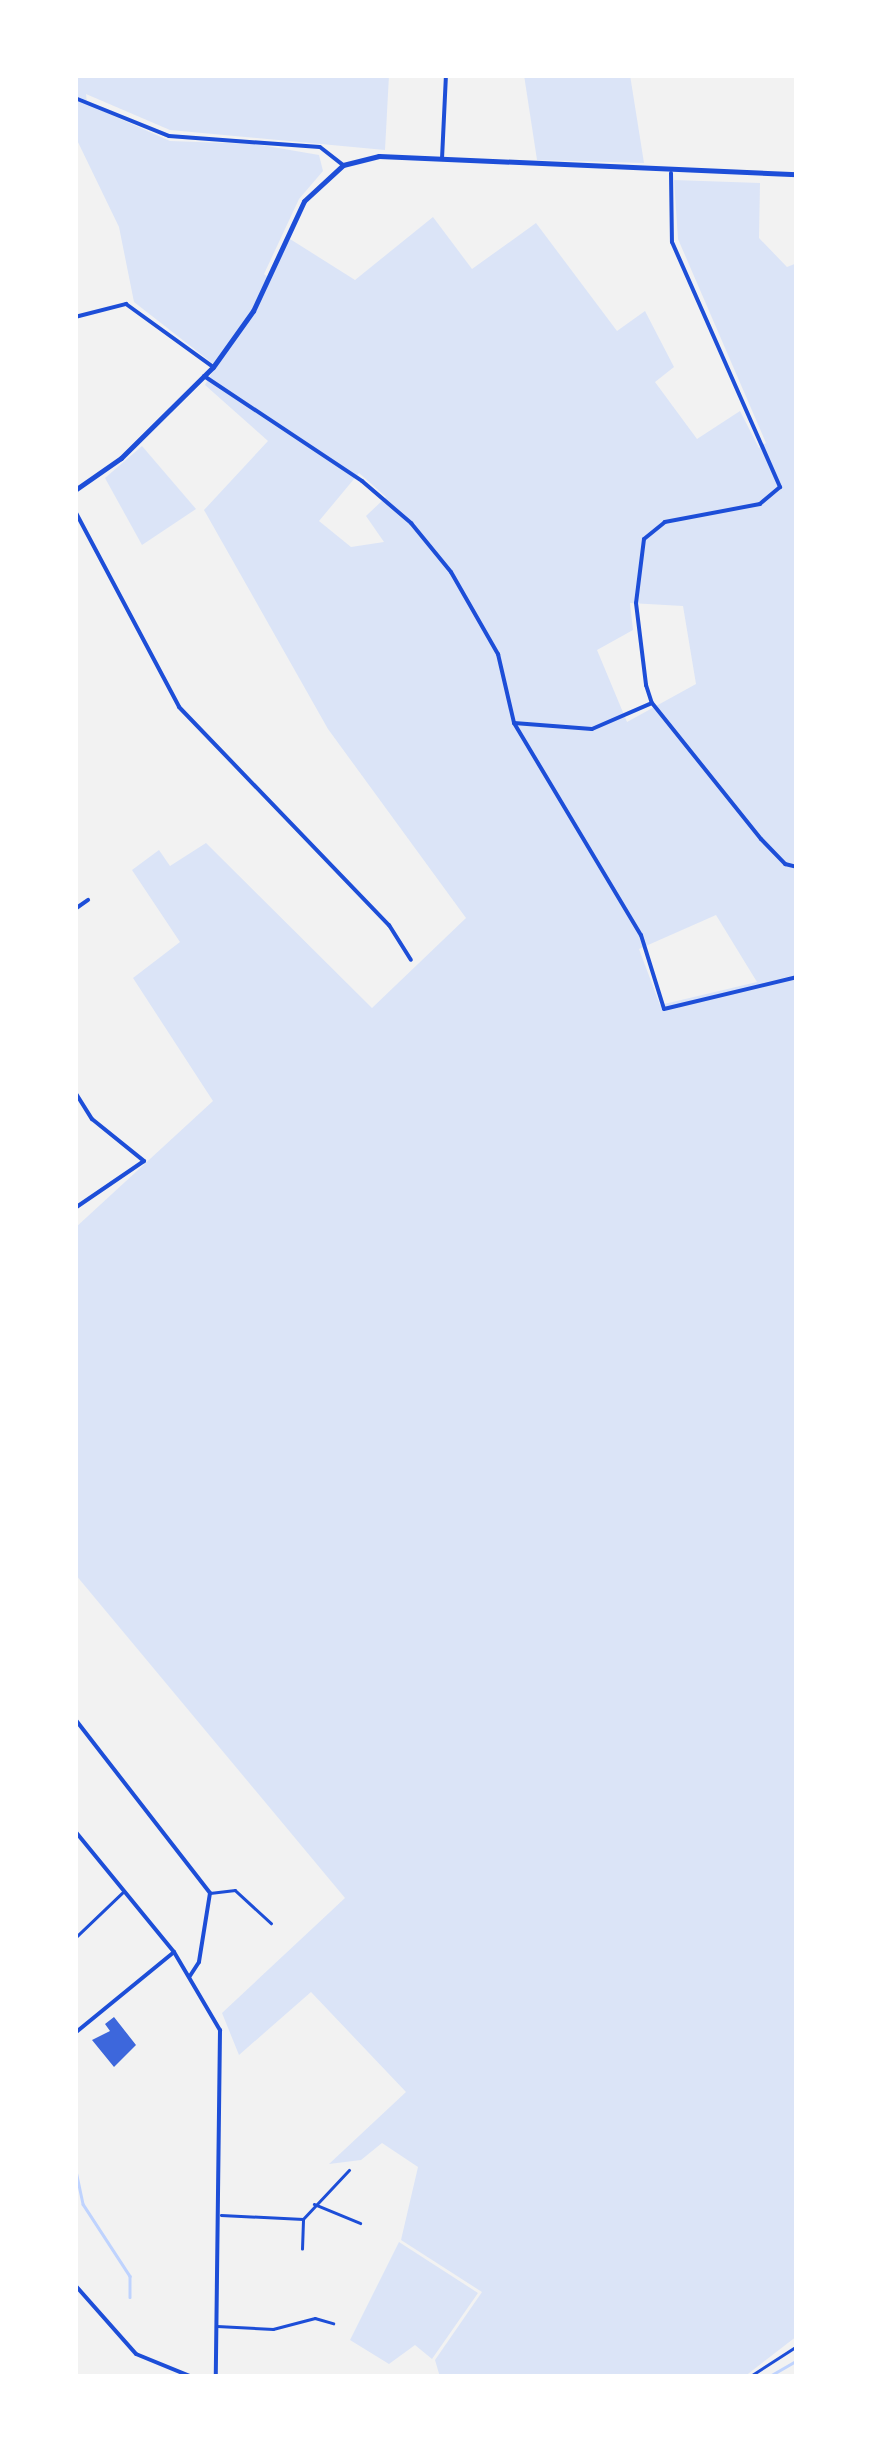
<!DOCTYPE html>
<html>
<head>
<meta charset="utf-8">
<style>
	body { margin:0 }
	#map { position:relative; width:872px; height:2452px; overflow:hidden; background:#f2f2f2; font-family:"Public Sans",sans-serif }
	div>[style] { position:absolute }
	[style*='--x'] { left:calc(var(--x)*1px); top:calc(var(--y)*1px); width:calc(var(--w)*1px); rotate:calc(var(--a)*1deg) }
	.green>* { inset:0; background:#dbe4f7 }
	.stream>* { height:2.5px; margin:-1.25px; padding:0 1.25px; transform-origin:1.25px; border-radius:1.25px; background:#bfd3fe }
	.building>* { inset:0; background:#3d67dc }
	.path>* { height:2.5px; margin:-1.25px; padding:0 1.25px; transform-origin:1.25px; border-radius:1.25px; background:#1d4ed8 }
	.service>* { height:2.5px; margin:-1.25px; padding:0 1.25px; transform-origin:1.25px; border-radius:1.25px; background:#1d4ed8 }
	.minor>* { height:4px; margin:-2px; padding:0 2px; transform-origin:2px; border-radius:2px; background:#1d4ed8 }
	.tertiary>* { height:5px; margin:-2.5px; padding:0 2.5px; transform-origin:2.5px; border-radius:2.5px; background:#1d4ed8 }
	span { translate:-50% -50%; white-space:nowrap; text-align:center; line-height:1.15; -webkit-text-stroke:10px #fff; paint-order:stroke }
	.frame { position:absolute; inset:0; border:78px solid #fff; pointer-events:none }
</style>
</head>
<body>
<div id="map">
	<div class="green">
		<div style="clip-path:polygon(evenodd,75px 75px,389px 75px,385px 150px,170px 130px,86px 94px,87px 104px,170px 141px,255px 144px,319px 155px,323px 171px,299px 199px,264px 274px,269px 278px,290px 239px,355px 280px,433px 217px,472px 269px,536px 223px,617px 331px,645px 311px,674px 367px,655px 382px,697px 439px,740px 411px,759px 448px,766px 443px,678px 239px,674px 180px,760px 183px,759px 238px,787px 267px,797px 263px,797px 2336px,744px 2377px,440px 2377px,435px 2360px,482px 2292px,401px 2240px,418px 2167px,382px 2143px,361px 2160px,329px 2164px,406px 2092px,311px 1992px,239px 2055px,222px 2013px,345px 1898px,75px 1574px,75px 1228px,213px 1101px,133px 978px,180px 942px,132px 870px,159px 850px,170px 866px,206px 843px,372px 1008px,466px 918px,328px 729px,204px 510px,268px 441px,205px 385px,216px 366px,134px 302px,119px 227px,75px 136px,75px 75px,359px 473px,386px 497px,366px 516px,384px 542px,351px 547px,319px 521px,359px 473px,75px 75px,630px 603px,683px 606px,696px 684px,627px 722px,597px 650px,633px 630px,630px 603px,75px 75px,716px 915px,757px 982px,660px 1005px,639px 949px,716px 915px)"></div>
		<div style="clip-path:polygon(524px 75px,630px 75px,644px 163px,537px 160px)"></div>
		<div style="clip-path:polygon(142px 446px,196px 509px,142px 545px,105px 478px)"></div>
		<div style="clip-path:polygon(399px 2242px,478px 2293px,432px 2359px,415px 2345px,389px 2364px,350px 2340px)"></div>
	</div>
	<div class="stream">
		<div style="--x:75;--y:2166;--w:39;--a:78"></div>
		<div style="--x:83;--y:2204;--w:86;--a:56.9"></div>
		<div style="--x:130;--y:2276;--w:21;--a:90"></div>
		<div style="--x:768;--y:2377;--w:34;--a:-30"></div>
	</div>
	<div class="building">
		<div style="clip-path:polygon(114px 2017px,136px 2045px,114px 2067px,92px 2040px,110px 2031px,105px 2024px)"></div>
	</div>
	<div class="path">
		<div style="--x:749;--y:2377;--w:57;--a:-32.9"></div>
	</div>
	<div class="service">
		<div style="--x:210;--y:1893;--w:25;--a:-7"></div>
		<div style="--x:235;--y:1890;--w:49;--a:42.5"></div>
		<div style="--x:75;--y:1938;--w:65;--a:-43.8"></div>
		<div style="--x:314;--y:2204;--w:50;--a:22.4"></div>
		<div style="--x:221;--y:2215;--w:82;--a:2.8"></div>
		<div style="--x:303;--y:2219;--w:67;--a:-46.8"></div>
		<div style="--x:302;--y:2249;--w:29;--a:-88"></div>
		<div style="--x:217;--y:2326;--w:56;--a:3.1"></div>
		<div style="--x:273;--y:2329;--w:43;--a:-14.7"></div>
		<div style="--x:315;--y:2318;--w:19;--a:16"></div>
	</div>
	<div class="minor">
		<div style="--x:75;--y:98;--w:101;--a:22"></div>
		<div style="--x:169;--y:136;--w:151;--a:4.2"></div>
		<div style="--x:320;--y:147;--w:29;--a:38"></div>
		<div style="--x:442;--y:159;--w:84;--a:-87.3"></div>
		<div style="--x:671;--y:173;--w:69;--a:89.2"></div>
		<div style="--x:672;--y:242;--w:268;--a:66.2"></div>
		<div style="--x:780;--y:487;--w:26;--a:140"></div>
		<div style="--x:760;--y:504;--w:97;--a:169.3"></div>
		<div style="--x:665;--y:522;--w:27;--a:141"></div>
		<div style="--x:644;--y:539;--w:64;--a:97.1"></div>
		<div style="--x:636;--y:603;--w:83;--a:83"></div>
		<div style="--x:646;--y:685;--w:19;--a:72"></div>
		<div style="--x:652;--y:703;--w:174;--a:51.3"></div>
		<div style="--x:761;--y:839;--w:35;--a:46"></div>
		<div style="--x:785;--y:864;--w:12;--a:14"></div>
		<div style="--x:75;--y:317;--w:53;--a:-14.3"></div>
		<div style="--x:126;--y:304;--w:107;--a:35.9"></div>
		<div style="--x:204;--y:376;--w:190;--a:33.6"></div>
		<div style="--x:362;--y:481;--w:65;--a:40.6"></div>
		<div style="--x:411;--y:523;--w:63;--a:50.8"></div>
		<div style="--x:451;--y:572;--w:95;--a:60.2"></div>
		<div style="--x:498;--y:654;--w:71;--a:76.9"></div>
		<div style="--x:514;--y:723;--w:247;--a:59.1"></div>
		<div style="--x:641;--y:935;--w:77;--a:72.7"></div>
		<div style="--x:664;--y:1009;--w:137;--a:-13.5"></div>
		<div style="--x:75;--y:511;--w:222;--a:62"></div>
		<div style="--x:179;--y:707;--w:303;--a:46.1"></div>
		<div style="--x:389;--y:925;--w:41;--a:57.8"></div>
		<div style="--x:514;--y:723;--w:78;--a:4.4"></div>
		<div style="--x:592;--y:729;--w:65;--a:-23.4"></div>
		<div style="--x:75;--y:909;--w:16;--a:-35"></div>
		<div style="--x:75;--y:1092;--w:32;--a:58"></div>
		<div style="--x:92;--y:1119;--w:67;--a:38.9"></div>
		<div style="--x:144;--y:1161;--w:83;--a:145.7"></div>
		<div style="--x:75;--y:1719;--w:220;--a:52.2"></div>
		<div style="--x:210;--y:1893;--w:70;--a:99.1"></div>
		<div style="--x:199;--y:1962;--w:17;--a:123"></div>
		<div style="--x:75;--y:1831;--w:156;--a:50.7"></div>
		<div style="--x:174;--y:1952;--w:91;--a:59.5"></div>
		<div style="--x:220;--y:2030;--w:347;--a:90.7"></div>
		<div style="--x:75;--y:2033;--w:128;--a:-39.3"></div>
		<div style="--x:75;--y:2285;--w:92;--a:48.5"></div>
		<div style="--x:136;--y:2354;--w:61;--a:22.3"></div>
	</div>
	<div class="tertiary">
		<div style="--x:75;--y:490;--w:56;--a:-34.8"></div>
		<div style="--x:121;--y:458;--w:129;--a:-44.7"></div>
		<div style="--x:213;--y:367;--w:69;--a:-54.5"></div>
		<div style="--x:253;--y:311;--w:121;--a:-65.1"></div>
		<div style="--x:304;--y:201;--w:53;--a:-42.7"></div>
		<div style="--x:343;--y:165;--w:37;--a:-14"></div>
		<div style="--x:379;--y:156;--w:418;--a:2.5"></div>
	</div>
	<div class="frame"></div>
</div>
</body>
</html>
